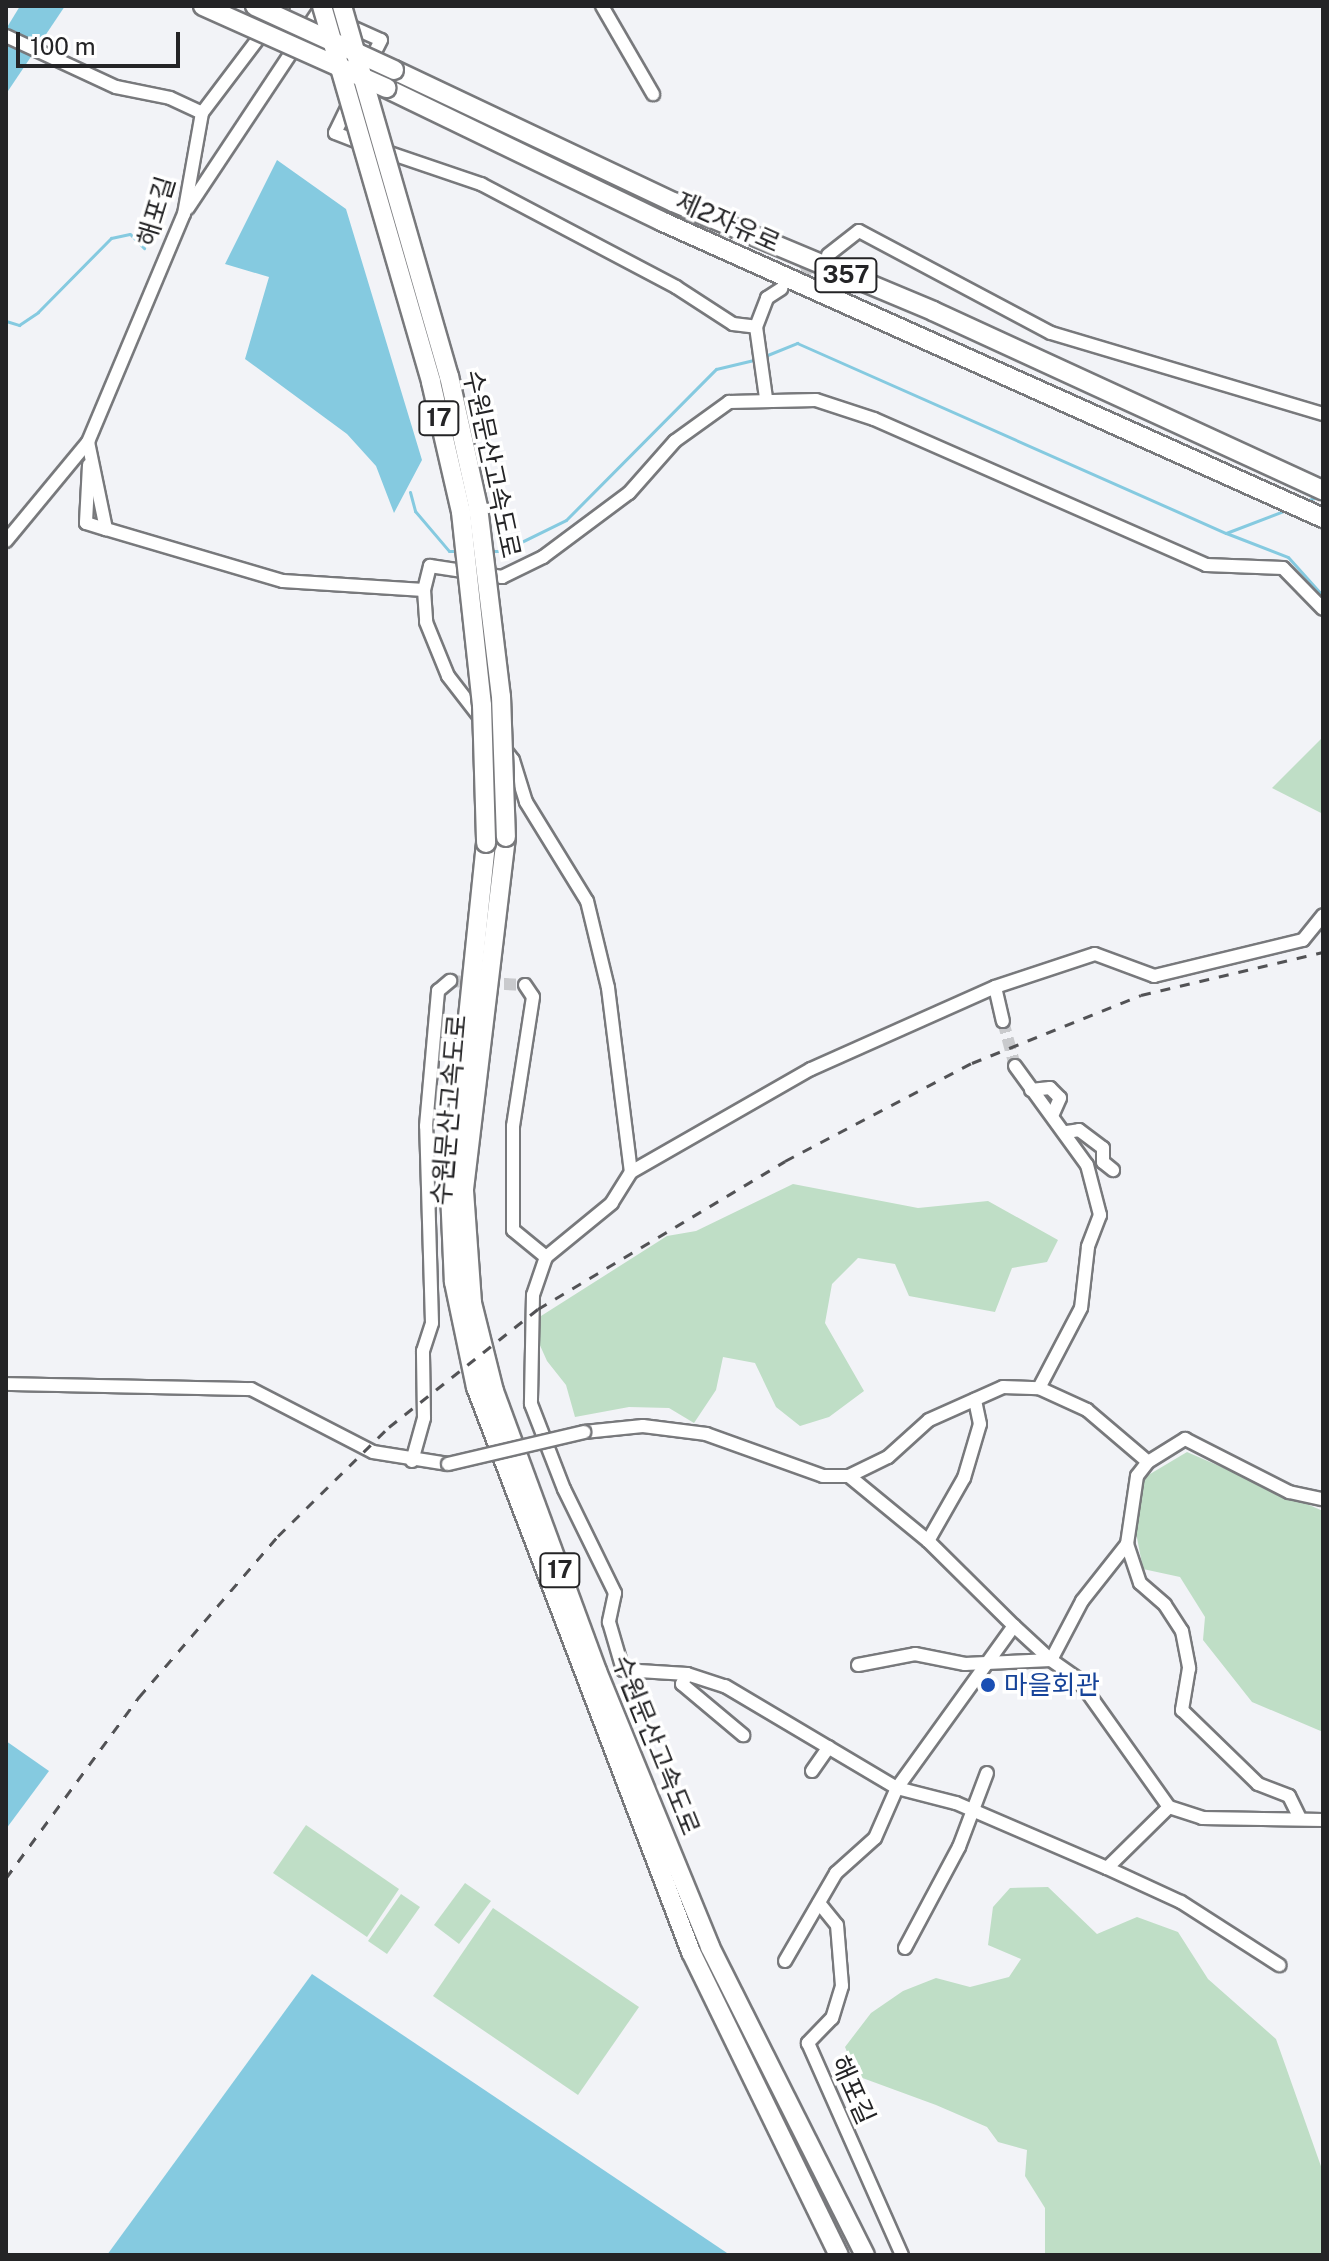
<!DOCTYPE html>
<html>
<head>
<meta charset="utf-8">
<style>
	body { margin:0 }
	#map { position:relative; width:1329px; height:2261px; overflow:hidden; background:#f2f3f7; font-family:"Public Sans","Noto Sans KR",sans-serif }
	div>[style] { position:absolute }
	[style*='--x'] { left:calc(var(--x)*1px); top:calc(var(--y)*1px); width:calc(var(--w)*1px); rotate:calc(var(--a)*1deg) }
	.green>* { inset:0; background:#bfdec6 }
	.water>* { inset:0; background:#85cae0 }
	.stream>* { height:3px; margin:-1.5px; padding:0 1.5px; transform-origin:1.5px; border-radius:1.5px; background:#85cae0 }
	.minor-tunnel>* { height:12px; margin-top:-6px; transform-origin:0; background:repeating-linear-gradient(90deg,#c9cacd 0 12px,transparent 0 18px) }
	.roads { filter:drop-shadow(2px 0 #78797c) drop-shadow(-2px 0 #78797c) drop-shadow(0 2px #78797c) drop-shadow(0 -2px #78797c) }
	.minor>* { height:12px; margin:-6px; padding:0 6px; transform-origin:6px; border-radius:6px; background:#fff }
	.highway>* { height:18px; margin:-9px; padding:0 9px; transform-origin:9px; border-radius:9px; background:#fff }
	.rail>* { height:3px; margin-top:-1.5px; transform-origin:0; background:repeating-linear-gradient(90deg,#525255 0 10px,transparent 0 20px) }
	.bridges { filter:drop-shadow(2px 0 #78797c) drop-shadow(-2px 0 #78797c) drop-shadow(0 2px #78797c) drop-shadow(0 -2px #78797c) }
	.minor-bridge>* { height:12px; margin:-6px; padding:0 6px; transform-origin:6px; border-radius:6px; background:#fff }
	.highway-bridge>* { height:18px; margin:-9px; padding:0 9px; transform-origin:9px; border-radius:9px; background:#fff }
	.dots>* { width:22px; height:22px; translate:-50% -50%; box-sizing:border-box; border:4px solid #fff; border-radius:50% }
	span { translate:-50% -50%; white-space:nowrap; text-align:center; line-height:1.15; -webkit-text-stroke:7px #fff; paint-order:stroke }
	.shield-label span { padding:2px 6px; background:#fff; border:2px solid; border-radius:6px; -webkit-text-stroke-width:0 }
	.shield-label { font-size:24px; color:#242426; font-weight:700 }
	.street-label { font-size:26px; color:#242426 }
	.transit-label { font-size:26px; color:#164399 }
	.left { translate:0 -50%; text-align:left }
	.frame { position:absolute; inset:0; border:8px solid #242426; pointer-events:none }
	.scale { position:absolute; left:16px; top:32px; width:164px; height:36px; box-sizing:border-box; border:4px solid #242426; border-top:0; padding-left:10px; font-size:24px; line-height:28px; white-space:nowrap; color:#242426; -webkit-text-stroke:6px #fff; paint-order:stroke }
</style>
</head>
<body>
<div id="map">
	<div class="green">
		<div style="clip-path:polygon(1323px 737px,1323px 814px,1272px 788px)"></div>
		<div style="clip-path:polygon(793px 1184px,918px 1208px,988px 1201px,1058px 1240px,1047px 1262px,1012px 1268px,995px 1312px,909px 1296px,895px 1264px,858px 1258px,832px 1284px,825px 1323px,864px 1391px,829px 1417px,800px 1426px,776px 1407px,755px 1363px,723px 1357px,716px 1390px,694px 1423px,669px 1408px,629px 1407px,575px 1417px,566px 1385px,547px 1361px,530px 1323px,667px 1236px,696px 1231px)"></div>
		<div style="clip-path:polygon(1187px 1452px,1323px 1511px,1323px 1732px,1252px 1702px,1203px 1640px,1205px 1617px,1180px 1577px,1143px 1569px,1133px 1517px,1145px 1477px)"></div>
		<div style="clip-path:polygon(306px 1825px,399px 1889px,367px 1937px,273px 1873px)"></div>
		<div style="clip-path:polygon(465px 1883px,491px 1901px,459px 1944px,434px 1925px)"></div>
		<div style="clip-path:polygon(1048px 1887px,1097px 1934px,1137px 1917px,1178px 1932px,1208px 1979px,1276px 2039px,1323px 2172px,1323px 2255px,1045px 2255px,1045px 2208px,1025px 2176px,1027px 2150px,998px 2142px,987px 2127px,936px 2105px,857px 2076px,845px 2047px,871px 2013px,903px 1991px,936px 1978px,970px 1987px,1009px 1977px,1021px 1959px,988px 1945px,993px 1907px,1010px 1888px)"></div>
		<div style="clip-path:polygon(401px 1894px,420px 1907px,387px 1954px,368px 1941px)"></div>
		<div style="clip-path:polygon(493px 1908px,639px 2007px,578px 2095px,433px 1996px)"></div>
	</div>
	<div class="water">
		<div style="clip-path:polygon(20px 6px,65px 6px,6px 94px,6px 29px)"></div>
		<div style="clip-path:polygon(277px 160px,346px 209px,422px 460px,394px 513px,376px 466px,347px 434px,245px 359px,269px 277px,225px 264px)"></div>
		<div style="clip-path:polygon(6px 1741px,49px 1771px,6px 1829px)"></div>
		<div style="clip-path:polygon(312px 1974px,730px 2255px,107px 2255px)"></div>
	</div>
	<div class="stream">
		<div style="--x:6;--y:321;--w:14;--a:17"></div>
		<div style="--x:19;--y:325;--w:23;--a:-34"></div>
		<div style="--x:38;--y:312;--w:104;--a:-45.4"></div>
		<div style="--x:111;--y:238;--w:19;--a:-12"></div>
		<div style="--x:130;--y:234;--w:20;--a:45"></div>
		<div style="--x:765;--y:356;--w:35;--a:-22"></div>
		<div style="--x:797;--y:343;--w:469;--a:23.9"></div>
		<div style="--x:1226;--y:533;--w:64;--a:-21"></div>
		<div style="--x:410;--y:492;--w:20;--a:75"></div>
		<div style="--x:415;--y:511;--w:52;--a:49.6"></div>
		<div style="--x:449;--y:551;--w:9;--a:0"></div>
		<div style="--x:1304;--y:502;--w:16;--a:-22"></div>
		<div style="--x:1226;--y:533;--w:66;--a:21.2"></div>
		<div style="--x:1288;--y:557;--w:52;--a:48.1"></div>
		<div style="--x:489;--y:551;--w:14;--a:0"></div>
		<div style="--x:503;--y:551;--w:70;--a:-26.2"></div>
		<div style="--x:566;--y:520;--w:213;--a:-45.2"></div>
		<div style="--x:716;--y:369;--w:43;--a:-13.4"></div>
	</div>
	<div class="minor-tunnel">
		<div style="--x:788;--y:283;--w:42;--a:-35.2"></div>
		<div style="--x:450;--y:981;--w:75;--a:3.1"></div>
		<div style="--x:1003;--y:1021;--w:47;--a:75.1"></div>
	</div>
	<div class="roads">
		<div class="minor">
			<div style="--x:602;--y:6;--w:102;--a:59.9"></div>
			<div style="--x:345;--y:24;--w:39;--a:24"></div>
			<div style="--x:381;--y:40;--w:27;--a:117"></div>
			<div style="--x:6;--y:36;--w:121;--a:24.9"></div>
			<div style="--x:116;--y:87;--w:55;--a:11.5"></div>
			<div style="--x:170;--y:98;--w:35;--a:25"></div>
			<div style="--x:350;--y:102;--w:34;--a:116"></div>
			<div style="--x:335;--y:133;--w:31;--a:21"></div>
			<div style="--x:381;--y:150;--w:106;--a:18.8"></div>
			<div style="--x:481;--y:184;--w:221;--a:27.8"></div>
			<div style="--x:676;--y:287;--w:68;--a:33"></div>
			<div style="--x:733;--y:324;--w:23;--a:7"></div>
			<div style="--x:188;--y:208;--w:242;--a:-56.4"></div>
			<div style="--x:828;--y:255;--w:39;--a:-38"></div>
			<div style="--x:859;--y:231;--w:217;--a:28"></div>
			<div style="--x:1051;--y:333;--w:284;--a:16.6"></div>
			<div style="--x:766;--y:398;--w:72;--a:-98"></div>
			<div style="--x:756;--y:327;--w:31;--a:-69"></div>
			<div style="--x:767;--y:298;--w:17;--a:-33"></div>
			<div style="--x:88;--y:442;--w:89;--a:78.3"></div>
			<div style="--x:106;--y:529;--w:184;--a:16.4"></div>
			<div style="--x:283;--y:581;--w:141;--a:3.7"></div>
			<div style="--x:424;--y:590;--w:25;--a:-76"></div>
			<div style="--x:430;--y:566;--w:73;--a:8.7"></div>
			<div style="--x:502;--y:577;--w:46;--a:-26"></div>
			<div style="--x:543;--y:557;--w:107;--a:-36.7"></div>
			<div style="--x:629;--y:493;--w:69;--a:-48.5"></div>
			<div style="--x:675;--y:441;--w:67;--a:-35.8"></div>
			<div style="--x:729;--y:402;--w:87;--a:-1.3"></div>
			<div style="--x:816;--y:400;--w:61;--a:18.1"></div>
			<div style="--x:874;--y:419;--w:363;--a:23.7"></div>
			<div style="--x:1206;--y:565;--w:77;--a:2.2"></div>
			<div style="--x:1283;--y:568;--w:57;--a:45.7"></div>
			<div style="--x:89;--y:465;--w:58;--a:93"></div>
			<div style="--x:86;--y:523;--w:21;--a:17"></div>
			<div style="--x:6;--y:541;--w:129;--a:-50.4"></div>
			<div style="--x:88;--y:442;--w:247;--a:-67.2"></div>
			<div style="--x:184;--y:214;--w:103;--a:-79.9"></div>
			<div style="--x:202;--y:113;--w:134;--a:-52.9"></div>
			<div style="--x:424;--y:590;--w:32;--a:86"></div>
			<div style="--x:426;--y:622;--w:58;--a:67.8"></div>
			<div style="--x:448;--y:676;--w:106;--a:52.3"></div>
			<div style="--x:513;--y:760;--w:44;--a:72.8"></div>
			<div style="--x:526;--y:802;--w:116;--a:58.4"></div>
			<div style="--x:587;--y:901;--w:89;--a:76.4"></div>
			<div style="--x:608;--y:988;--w:185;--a:82.9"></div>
			<div style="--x:631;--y:1172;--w:207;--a:-29.8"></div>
			<div style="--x:811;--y:1069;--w:201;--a:-24"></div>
			<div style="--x:995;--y:987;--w:105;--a:-18.3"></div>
			<div style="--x:1095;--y:954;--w:63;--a:20.4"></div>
			<div style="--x:1154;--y:976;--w:153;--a:-13.6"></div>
			<div style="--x:1303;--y:940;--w:32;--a:-51"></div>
			<div style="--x:525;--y:985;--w:14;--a:56"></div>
			<div style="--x:533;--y:997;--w:131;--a:98.8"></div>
			<div style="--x:513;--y:1126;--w:104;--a:90"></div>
			<div style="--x:513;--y:1230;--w:43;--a:39.3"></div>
			<div style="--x:995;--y:987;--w:35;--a:77"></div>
			<div style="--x:1015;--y:1066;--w:122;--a:54"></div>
			<div style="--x:1087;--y:1165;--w:52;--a:75.4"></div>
			<div style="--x:1100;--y:1215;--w:34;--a:111"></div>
			<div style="--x:1088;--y:1247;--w:61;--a:96.5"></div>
			<div style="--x:1081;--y:1308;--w:90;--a:117.7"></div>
			<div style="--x:1031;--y:1090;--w:19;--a:-6"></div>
			<div style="--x:1050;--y:1088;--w:14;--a:45"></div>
			<div style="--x:1060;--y:1098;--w:17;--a:114"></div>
			<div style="--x:1067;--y:1132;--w:12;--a:-9"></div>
			<div style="--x:1079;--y:1130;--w:30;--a:37"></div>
			<div style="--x:1103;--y:1148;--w:14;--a:90"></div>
			<div style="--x:1103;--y:1162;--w:13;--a:39"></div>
			<div style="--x:631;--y:1172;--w:36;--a:122"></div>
			<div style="--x:612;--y:1203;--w:85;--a:140.7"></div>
			<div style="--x:546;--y:1257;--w:40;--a:108.9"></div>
			<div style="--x:533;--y:1295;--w:109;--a:91.1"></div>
			<div style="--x:531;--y:1404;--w:91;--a:68.8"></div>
			<div style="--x:564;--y:1489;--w:116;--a:63.9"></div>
			<div style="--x:615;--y:1593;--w:30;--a:102"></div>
			<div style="--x:609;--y:1622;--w:50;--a:73.7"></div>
			<div style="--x:623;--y:1670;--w:64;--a:3.6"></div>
			<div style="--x:687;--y:1674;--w:40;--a:18"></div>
			<div style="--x:725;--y:1686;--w:200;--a:30.7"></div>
			<div style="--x:897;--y:1788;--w:61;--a:14.3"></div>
			<div style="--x:956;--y:1803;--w:164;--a:23.3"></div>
			<div style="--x:1107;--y:1868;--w:87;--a:-44.5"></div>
			<div style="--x:1169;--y:1807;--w:35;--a:18"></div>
			<div style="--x:1202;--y:1818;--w:121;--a:0.9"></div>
			<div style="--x:6;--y:1384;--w:245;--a:1.2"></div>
			<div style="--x:251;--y:1389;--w:137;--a:27.3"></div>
			<div style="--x:373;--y:1452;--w:76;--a:9.1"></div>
			<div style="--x:584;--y:1432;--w:59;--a:-5.8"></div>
			<div style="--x:643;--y:1426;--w:64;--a:7.2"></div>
			<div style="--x:706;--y:1434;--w:124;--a:19.7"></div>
			<div style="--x:823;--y:1476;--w:26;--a:0"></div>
			<div style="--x:849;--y:1476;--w:43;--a:-26"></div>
			<div style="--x:888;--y:1457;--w:55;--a:-42.1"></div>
			<div style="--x:929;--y:1420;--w:81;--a:-24"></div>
			<div style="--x:1003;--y:1387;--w:36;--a:2"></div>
			<div style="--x:1039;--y:1388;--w:53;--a:24.6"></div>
			<div style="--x:1087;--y:1410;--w:80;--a:40.4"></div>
			<div style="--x:1148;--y:1462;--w:44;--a:-31.9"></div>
			<div style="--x:1185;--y:1439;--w:117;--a:27"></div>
			<div style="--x:1289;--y:1492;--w:35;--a:12"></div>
			<div style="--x:412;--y:1461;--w:45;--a:-74.4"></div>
			<div style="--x:424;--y:1418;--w:67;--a:-90.9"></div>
			<div style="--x:423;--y:1351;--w:29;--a:-72"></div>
			<div style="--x:432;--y:1323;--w:197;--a:-91.7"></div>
			<div style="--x:426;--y:1126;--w:136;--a:-84.9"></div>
			<div style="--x:438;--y:991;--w:16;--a:-40"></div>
			<div style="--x:849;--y:1476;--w:102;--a:39.4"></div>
			<div style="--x:1127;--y:1544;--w:41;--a:71.6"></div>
			<div style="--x:1140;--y:1583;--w:33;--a:41"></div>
			<div style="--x:1165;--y:1605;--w:31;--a:57"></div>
			<div style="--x:1182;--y:1631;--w:38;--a:79"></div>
			<div style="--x:1189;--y:1668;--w:43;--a:99.5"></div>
			<div style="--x:1182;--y:1710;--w:106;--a:44.2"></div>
			<div style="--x:1258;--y:1784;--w:33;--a:21"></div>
			<div style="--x:1289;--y:1796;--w:25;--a:64"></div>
			<div style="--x:1014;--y:1626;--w:50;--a:42.6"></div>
			<div style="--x:1051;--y:1660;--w:67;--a:-62.3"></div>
			<div style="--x:1082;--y:1601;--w:73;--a:-51.7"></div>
			<div style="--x:1127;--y:1544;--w:69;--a:-81.6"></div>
			<div style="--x:1137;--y:1476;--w:18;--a:-52"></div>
			<div style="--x:858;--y:1665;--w:58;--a:-10.9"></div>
			<div style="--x:915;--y:1654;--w:51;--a:11.3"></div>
			<div style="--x:965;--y:1664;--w:86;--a:-2.7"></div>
			<div style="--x:1051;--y:1660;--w:33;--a:35"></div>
			<div style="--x:1078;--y:1679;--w:157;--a:54.6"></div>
			<div style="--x:687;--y:1674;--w:11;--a:117"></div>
			<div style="--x:682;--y:1684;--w:80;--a:39.9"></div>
			<div style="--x:812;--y:1771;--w:29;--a:-55"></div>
			<div style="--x:1107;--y:1868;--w:81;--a:24.7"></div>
			<div style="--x:1181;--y:1902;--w:117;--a:32.7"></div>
			<div style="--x:819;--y:1903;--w:28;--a:51"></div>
			<div style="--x:837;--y:1925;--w:61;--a:85.3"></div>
			<div style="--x:842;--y:1986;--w:34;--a:107"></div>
			<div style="--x:832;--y:2018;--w:35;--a:134"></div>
			<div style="--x:808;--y:2043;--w:232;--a:66.1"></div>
			<div style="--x:905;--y:1948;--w:115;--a:-61.9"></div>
			<div style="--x:959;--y:1847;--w:79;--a:-69.3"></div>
			<div style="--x:785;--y:1961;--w:102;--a:-59.9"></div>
			<div style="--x:836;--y:1873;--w:52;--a:-41.9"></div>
			<div style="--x:875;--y:1838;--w:55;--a:-66.3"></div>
			<div style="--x:897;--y:1788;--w:200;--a:-54.2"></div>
			<div style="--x:1014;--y:1626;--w:121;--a:-135.3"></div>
			<div style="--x:928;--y:1541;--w:73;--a:-60.3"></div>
			<div style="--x:964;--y:1478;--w:56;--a:-73.5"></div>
			<div style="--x:980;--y:1424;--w:25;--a:-102"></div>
		</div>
		<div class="highway">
			<div style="--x:394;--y:70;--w:309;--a:25.3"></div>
			<div style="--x:673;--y:202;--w:282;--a:22.7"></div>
			<div style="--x:933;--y:311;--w:429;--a:24.7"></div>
			<div style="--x:386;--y:88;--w:305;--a:25.8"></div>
			<div style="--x:661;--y:221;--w:726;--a:24.16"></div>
			<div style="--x:506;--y:837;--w:356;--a:96.8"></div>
			<div style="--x:464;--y:1191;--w:112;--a:85.9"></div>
			<div style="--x:472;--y:1303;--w:91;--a:76"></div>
			<div style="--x:494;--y:1391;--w:298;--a:69.8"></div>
			<div style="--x:597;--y:1671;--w:298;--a:67.7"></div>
			<div style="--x:710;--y:1947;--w:345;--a:63.3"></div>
			<div style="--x:486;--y:843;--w:351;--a:95.9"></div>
			<div style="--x:450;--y:1192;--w:90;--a:87.5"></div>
			<div style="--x:454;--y:1282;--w:107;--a:78.2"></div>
			<div style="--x:476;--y:1387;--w:605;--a:69.17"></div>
			<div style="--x:691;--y:1952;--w:337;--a:64"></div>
		</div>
	</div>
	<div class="rail">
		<div style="--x:6;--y:1878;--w:225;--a:-53.7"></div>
		<div style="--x:139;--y:1697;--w:213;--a:-49.2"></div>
		<div style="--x:278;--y:1536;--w:156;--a:-44.5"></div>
		<div style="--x:389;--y:1427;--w:190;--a:-38.4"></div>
		<div style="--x:538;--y:1309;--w:288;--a:-30.9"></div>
		<div style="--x:785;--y:1161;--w:211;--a:-27.7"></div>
		<div style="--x:972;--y:1063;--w:182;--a:-21.9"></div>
		<div style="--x:1141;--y:995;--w:187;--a:-13.3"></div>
	</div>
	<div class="bridges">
		<div class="minor-bridge">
			<div style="--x:448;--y:1464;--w:140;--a:-13.2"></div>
		</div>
		<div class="highway-bridge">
			<div style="--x:203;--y:6;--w:201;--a:24.1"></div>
			<div style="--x:255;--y:6;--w:153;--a:24.7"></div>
			<div style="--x:322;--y:6;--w:391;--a:73.8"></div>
			<div style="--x:431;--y:382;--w:133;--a:77"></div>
			<div style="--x:461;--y:512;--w:194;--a:83.8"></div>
			<div style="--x:482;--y:705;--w:138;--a:88.3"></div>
			<div style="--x:342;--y:6;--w:385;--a:73.9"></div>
			<div style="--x:449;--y:376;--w:134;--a:77.5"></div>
			<div style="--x:478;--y:507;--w:190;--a:83.1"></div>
			<div style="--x:501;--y:696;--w:141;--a:88"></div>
		</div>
	</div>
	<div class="dots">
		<div style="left:988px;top:1685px;background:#1a4fb4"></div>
	</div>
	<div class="shield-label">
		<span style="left:846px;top:275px">357</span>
		<span style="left:439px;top:418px">17</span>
		<span style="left:560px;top:1570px">17</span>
	</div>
	<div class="street-label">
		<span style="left:156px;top:211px;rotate:-73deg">해포길</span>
		<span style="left:728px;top:222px;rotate:24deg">제2자유로</span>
		<span style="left:492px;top:464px;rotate:78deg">수원문산고속도로</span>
		<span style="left:449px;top:1110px;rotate:-85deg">수원문산고속도로</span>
		<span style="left:656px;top:1745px;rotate:68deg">수원문산고속도로</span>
		<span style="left:853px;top:2090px;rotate:66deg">해포길</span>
	</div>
	<div class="transit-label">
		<span class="left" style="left:1004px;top:1685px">마을회관</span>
	</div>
	<div class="frame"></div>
	<div class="scale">100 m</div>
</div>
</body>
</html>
